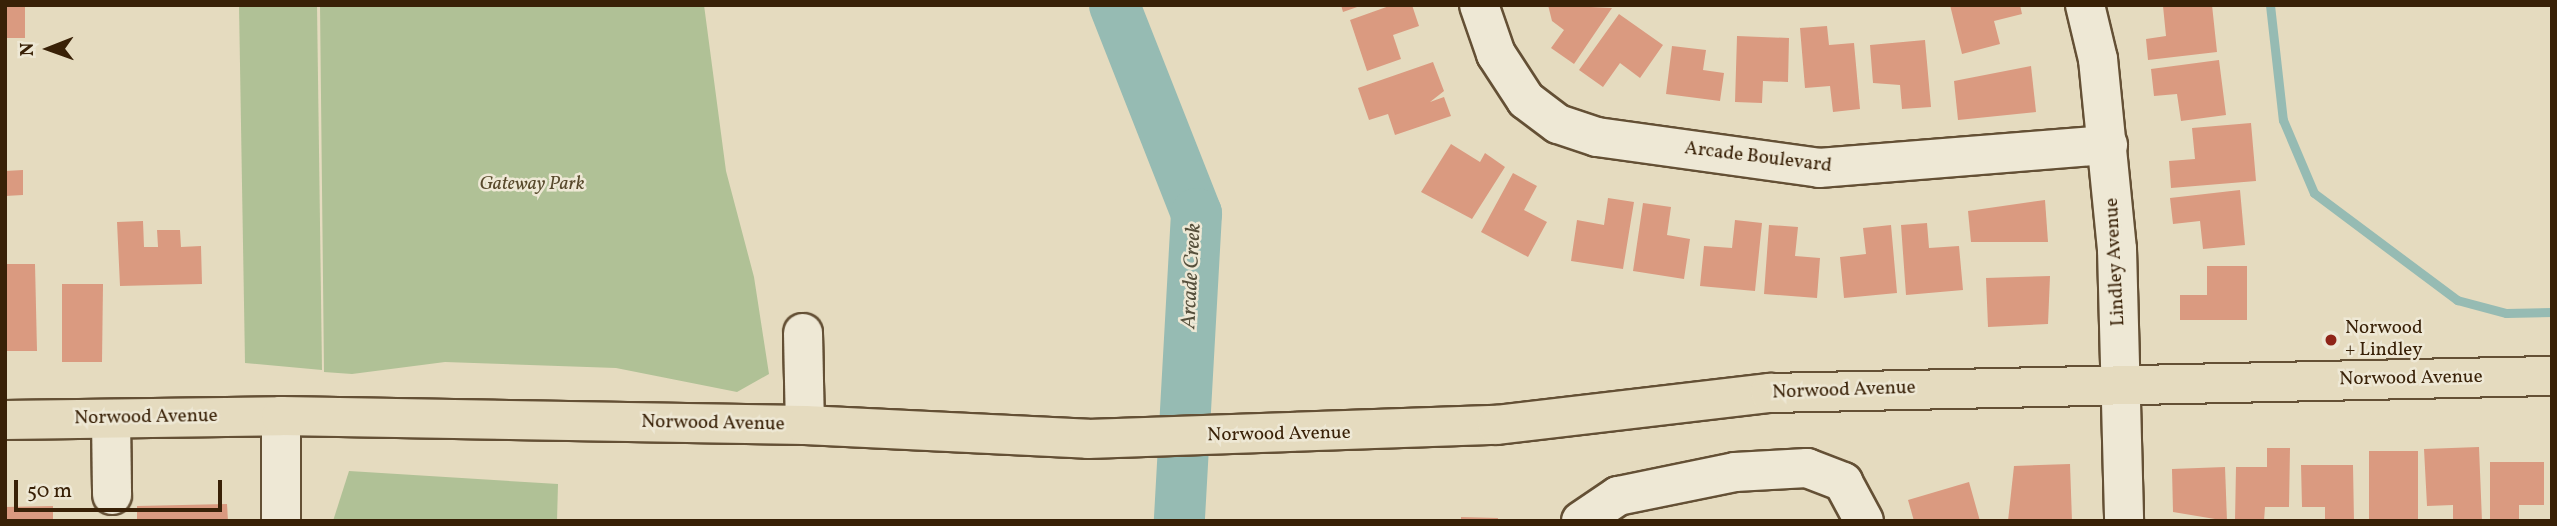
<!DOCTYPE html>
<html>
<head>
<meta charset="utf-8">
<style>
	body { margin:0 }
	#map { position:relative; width:2557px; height:526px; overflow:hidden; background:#e5dbbf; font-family:Vollkorn,serif }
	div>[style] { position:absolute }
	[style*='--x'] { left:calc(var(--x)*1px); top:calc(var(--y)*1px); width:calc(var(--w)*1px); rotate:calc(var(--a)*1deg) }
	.green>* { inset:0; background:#b0c196 }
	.stream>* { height:9px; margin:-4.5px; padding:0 4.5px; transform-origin:4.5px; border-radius:4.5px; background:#96bbb3 }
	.river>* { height:51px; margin:-25.5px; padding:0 25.5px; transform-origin:25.5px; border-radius:25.5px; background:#96bbb3 }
	.building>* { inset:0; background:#da9a80 }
	.roads { filter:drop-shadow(2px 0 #645035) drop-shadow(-2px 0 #645035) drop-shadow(0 2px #645035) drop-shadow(0 -2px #645035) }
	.minor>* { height:38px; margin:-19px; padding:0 19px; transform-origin:19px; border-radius:19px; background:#eee8d5 }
	.major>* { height:38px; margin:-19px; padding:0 19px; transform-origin:19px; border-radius:19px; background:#e5dbbf }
	.dots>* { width:19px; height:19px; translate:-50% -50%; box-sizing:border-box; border:4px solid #eee8d5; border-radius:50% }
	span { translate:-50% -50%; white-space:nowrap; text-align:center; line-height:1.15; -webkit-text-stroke:5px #eee8d5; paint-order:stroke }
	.street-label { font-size:19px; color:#392107 }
	.park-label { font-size:19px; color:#57492b; font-style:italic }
	.poi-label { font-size:19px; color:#392107 }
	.left { translate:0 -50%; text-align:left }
	.water-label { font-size:21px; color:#554f3b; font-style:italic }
	.frame { position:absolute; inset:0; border:7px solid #392107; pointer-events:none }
	.north { position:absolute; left:14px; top:14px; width:70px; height:70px; -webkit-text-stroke:5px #eee8d5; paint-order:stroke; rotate:269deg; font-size:19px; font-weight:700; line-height:28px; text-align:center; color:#392107 }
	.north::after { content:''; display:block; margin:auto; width:24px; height:32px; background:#392107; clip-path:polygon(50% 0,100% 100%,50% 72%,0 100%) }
	.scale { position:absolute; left:14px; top:480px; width:208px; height:32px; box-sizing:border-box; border:4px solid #392107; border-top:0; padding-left:9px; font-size:21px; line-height:24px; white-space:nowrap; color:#392107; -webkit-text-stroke:5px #eee8d5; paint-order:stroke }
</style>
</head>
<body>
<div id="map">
	<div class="green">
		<div style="clip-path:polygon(239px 5px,317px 5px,322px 370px,245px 363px)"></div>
		<div style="clip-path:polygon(320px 5px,704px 5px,726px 171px,754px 277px,769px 374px,737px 392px,616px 368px,445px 362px,352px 374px,324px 372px)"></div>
		<div style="clip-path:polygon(349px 471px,558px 484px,557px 521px,333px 521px)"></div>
	</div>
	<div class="stream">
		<div style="--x:2270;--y:5;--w:116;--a:83.6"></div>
		<div style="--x:2283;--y:120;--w:79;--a:67"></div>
		<div style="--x:2314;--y:193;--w:179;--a:36.8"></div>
		<div style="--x:2457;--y:300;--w:51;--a:14.9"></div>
		<div style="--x:2506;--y:313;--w:46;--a:-1.2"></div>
	</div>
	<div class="river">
		<div style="--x:1114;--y:5;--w:224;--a:68.5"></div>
		<div style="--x:1196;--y:213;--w:308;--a:93.2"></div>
	</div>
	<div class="building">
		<div style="clip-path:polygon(5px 5px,25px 5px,25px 38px,5px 38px)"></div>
		<div style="clip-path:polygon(1341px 5px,1360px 5px,1360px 6px,1343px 12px)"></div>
		<div style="clip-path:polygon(1392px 5px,1412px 5px,1419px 26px,1393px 35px,1401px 59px,1367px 71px,1350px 20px)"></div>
		<div style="clip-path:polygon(1548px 5px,1612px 8px,1574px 64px,1551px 48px,1564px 30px,1552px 21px)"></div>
		<div style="clip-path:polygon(1950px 5px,2020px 5px,2022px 14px,1994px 21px,2000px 44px,1962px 54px)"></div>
		<div style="clip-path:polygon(2212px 5px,2217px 52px,2148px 60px,2146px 39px,2166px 36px,2163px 6px)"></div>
		<div style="clip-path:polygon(1619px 14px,1663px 45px,1640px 78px,1620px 63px,1603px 87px,1579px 70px)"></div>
		<div style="clip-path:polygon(1827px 26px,1829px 45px,1854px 43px,1860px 109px,1833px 112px,1830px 86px,1805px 88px,1800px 28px)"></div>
		<div style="clip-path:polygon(1737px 36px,1789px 38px,1788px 82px,1763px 81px,1762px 103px,1735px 102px)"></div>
		<div style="clip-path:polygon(1925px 40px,1931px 107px,1902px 109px,1900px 85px,1873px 83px,1870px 45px)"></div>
		<div style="clip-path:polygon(1672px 46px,1706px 50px,1703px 70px,1724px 73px,1720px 101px,1666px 94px)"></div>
		<div style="clip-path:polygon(2219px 60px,2226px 115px,2181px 121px,2177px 94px,2154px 96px,2151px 69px)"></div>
		<div style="clip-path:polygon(1433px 62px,1444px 91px,1430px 102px,1444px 97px,1451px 116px,1395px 135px,1388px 114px,1369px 120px,1358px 88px)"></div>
		<div style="clip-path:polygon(2031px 66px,2036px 112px,1958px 120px,1954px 81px)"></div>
		<div style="clip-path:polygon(2251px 123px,2256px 181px,2171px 188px,2169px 161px,2195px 159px,2192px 128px)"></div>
		<div style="clip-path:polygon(1451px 144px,1480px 162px,1485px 153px,1505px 167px,1472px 219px,1421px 192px)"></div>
		<div style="clip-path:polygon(23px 170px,23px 195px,5px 196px,5px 171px)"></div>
		<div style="clip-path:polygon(1513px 173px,1537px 186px,1524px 210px,1547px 222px,1528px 257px,1481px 232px)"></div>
		<div style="clip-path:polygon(2240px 190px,2245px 245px,2203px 249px,2200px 221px,2173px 224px,2170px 198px)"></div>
		<div style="clip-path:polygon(1608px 198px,1634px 202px,1623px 269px,1571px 261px,1577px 220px,1604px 225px)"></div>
		<div style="clip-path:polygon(2045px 200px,2048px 242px,1971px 242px,1968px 211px)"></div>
		<div style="clip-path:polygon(1643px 203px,1671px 207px,1667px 235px,1690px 239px,1684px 279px,1633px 271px)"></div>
		<div style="clip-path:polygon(1735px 220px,1762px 223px,1755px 291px,1700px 286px,1704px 246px,1732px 248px)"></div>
		<div style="clip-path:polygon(143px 221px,144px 247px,158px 247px,157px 230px,180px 230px,181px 247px,201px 246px,202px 284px,120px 286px,117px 222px)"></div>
		<div style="clip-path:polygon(1927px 223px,1929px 248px,1959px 246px,1963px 290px,1906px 295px,1901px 225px)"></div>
		<div style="clip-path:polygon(1769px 225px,1798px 227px,1795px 256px,1820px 258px,1817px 298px,1764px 294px)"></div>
		<div style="clip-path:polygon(1891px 225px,1897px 293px,1844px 298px,1840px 257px,1866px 254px,1863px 228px)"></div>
		<div style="clip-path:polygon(5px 264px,35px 264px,37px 351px,5px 351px)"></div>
		<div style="clip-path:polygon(2207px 266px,2247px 266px,2247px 320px,2180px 320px,2180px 295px,2207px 295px)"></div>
		<div style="clip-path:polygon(2050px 276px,2048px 324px,1988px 327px,1986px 278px)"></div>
		<div style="clip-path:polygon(62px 284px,103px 284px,102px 362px,62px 362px)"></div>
		<div style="clip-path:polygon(2479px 447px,2482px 521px,2453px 521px,2453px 505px,2427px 506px,2424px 449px)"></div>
		<div style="clip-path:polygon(2267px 448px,2290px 448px,2289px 507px,2265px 507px,2264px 521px,2235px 521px,2236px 467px,2267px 467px)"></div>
		<div style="clip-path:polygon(2369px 451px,2418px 451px,2418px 521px,2369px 521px)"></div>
		<div style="clip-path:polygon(2490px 462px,2544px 462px,2544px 505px,2519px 505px,2519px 521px,2490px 521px)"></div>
		<div style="clip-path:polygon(2070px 464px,2072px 521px,2008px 521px,2014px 466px)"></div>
		<div style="clip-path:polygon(2301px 465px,2353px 465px,2354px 521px,2325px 521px,2325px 507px,2302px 507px)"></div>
		<div style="clip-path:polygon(2225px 467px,2227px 521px,2173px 512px,2172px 469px)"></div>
		<div style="clip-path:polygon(1969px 482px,1980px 521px,1914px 521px,1908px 500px)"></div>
		<div style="clip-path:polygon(227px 504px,228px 521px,137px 521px,137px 506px)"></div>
		<div style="clip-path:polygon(53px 506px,53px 521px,5px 521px,5px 507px)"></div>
		<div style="clip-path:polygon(1461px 517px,1498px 518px,1498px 521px,1461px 521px)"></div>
	</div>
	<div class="roads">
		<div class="minor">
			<div style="--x:1479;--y:5;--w:52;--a:70.9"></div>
			<div style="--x:1496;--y:54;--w:55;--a:56.9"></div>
			<div style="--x:1526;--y:100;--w:40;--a:37"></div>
			<div style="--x:1558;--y:124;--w:41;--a:18.4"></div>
			<div style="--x:1597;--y:137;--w:224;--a:7.9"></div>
			<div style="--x:1819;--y:168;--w:290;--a:-4.6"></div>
			<div style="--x:2085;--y:5;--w:56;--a:76.5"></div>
			<div style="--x:2098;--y:59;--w:191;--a:84.3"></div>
			<div style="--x:2117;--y:249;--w:272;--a:88.5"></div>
			<div style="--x:803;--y:333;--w:92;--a:88.8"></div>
			<div style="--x:281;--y:416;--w:105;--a:90"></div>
			<div style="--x:111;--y:419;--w:76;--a:89.2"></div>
			<div style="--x:1581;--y:521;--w:45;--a:-34"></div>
			<div style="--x:1618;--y:496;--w:119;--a:-11.6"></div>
			<div style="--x:1735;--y:472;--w:72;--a:-3.2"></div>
			<div style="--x:1807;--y:468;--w:39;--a:21"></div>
			<div style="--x:1843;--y:482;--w:44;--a:61.7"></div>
		</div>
		<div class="major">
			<div style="--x:5;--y:420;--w:276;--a:-0.8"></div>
			<div style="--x:281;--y:416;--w:524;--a:0.98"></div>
			<div style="--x:805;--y:425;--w:283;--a:2.8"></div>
			<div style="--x:1088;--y:439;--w:409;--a:-2"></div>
			<div style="--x:1497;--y:425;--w:275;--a:-6.7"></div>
			<div style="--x:1770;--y:393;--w:782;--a:-1.25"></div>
		</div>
	</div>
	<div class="dots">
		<div style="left:2331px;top:340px;background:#8f2418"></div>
	</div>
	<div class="street-label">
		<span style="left:1758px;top:158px;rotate:7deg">Arcade Boulevard</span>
		<span style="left:2116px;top:262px;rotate:-93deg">Lindley Avenue</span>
		<span style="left:2411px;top:379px;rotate:-1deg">Norwood Avenue</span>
		<span style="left:1844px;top:391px;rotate:-2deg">Norwood Avenue</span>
		<span style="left:146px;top:418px;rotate:-1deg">Norwood Avenue</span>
		<span style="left:713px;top:424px;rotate:1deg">Norwood Avenue</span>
		<span style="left:1279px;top:435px;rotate:-1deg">Norwood Avenue</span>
	</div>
	<div class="park-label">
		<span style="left:532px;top:185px">Gateway Park</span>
	</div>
	<div class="poi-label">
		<span class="left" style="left:2345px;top:340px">Norwood<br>+ Lindley</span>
	</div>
	<div class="water-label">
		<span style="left:1192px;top:276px;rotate:-87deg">Arcade Creek</span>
	</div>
	<div class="frame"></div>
	<div class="north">N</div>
	<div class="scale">50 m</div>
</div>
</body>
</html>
